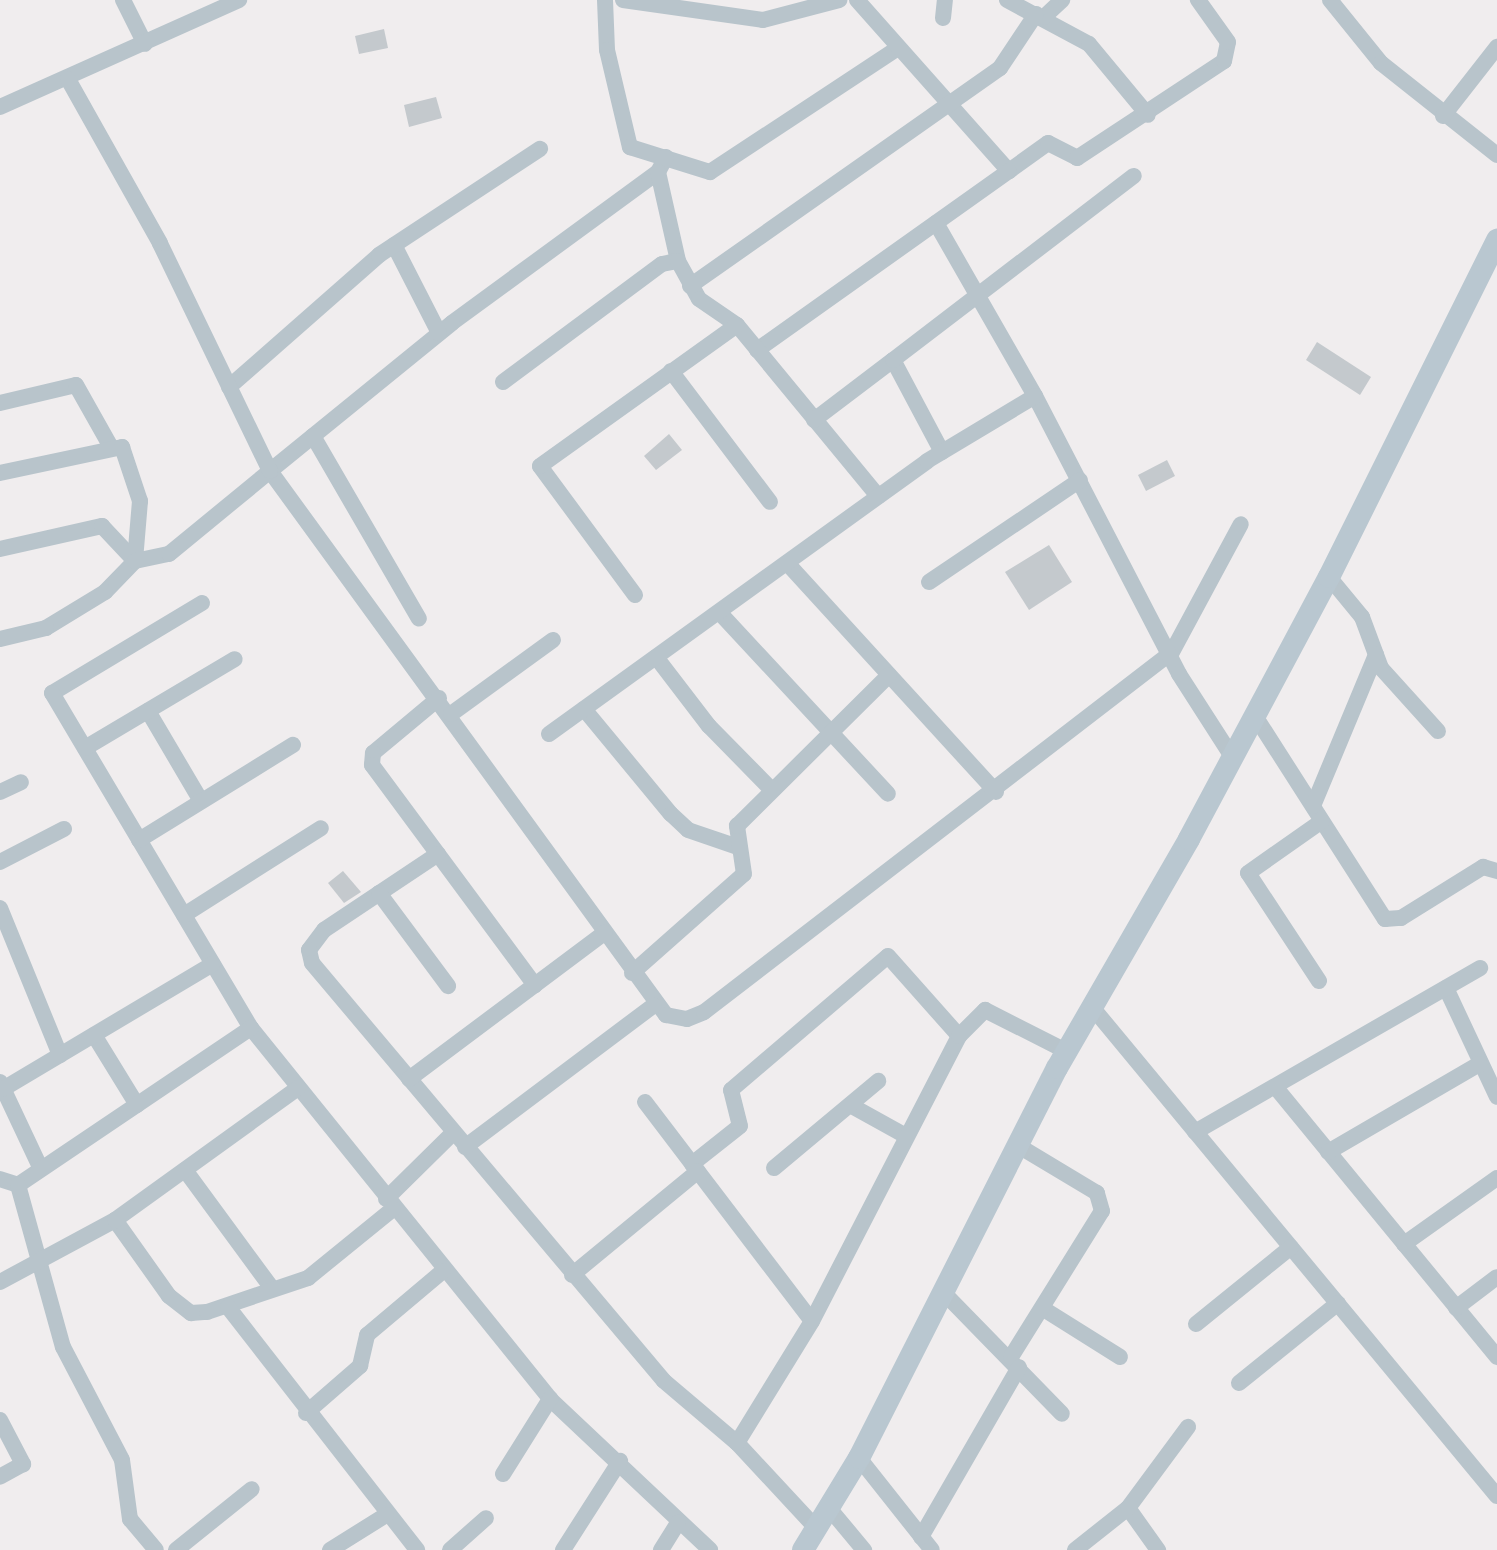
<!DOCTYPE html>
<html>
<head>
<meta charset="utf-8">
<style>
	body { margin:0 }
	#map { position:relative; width:1497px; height:1550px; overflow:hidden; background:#f0edee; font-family:Lato,sans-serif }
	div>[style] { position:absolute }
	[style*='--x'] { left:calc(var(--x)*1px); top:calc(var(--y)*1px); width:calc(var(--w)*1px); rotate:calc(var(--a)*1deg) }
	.building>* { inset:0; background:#c4c9cd }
	.street>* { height:16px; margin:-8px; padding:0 8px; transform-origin:8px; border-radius:8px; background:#b8c4cb }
	.secondary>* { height:22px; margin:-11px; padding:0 11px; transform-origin:11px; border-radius:11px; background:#b9c7d0 }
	span { translate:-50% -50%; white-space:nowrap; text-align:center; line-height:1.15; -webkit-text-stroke:8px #fff; paint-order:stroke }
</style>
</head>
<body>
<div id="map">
	<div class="building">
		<div style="clip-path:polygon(384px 29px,388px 48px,359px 54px,355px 36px)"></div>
		<div style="clip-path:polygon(436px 97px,442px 118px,409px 127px,404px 105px)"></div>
		<div style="clip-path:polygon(1317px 342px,1371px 377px,1360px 395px,1306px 360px)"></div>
		<div style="clip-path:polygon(669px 434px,682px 450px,656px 470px,644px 456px)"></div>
		<div style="clip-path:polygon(1167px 460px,1175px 476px,1146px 491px,1138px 475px)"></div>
		<div style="clip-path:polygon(1049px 545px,1072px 582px,1029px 610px,1005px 572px)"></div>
		<div style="clip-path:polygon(343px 871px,361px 892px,344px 903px,328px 883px)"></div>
	</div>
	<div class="street">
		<div style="--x:123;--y:0;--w:49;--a:63.4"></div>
		<div style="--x:605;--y:0;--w:50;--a:87.7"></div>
		<div style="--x:607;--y:50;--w:100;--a:76.7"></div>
		<div style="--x:630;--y:147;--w:84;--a:17.4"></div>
		<div style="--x:710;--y:172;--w:225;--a:-33.4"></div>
		<div style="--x:623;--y:0;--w:141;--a:8.1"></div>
		<div style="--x:763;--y:20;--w:79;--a:-14.7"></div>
		<div style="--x:857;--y:0;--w:229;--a:48.4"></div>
		<div style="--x:1009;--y:171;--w:48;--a:-35.7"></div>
		<div style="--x:1048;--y:143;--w:33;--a:27"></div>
		<div style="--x:1077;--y:158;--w:176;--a:-33.4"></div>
		<div style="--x:1224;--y:61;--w:19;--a:-78"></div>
		<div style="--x:1228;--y:42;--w:52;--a:-125.5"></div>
		<div style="--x:1007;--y:0;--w:93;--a:28.2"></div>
		<div style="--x:1089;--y:44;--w:92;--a:50.3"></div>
		<div style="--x:1330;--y:0;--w:81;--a:51"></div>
		<div style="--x:1381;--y:63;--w:148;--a:38.4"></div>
		<div style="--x:1044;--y:17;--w:25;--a:-43"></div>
		<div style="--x:943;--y:18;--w:18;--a:-84"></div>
		<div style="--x:0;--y:107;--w:262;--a:-24.1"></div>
		<div style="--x:1443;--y:116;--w:88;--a:-52"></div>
		<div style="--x:666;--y:157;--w:17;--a:118"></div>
		<div style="--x:658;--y:172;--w:255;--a:143.8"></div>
		<div style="--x:452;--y:323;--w:235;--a:140.9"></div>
		<div style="--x:270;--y:471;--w:673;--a:53.95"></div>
		<div style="--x:666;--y:1015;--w:21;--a:11"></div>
		<div style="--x:687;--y:1019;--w:18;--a:-22"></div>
		<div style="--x:704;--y:1012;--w:590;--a:-37.57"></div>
		<div style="--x:1172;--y:652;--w:145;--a:-61.7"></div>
		<div style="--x:658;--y:172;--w:91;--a:77.3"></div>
		<div style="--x:936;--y:223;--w:199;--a:60.2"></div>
		<div style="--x:1035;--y:396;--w:313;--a:62.6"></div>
		<div style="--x:1179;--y:674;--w:100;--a:57.3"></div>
		<div style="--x:394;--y:245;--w:99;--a:62.9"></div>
		<div style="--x:690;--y:286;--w:379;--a:-35.1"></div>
		<div style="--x:1000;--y:68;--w:65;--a:-56.3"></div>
		<div style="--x:757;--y:350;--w:309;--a:-35.4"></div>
		<div style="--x:671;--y:371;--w:164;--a:52.9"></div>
		<div style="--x:503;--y:382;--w:198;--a:-36.6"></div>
		<div style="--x:662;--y:264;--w:16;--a:-11"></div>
		<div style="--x:678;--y:261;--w:43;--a:61.1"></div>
		<div style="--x:699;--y:299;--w:46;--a:34.4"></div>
		<div style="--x:737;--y:325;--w:222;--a:50.5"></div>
		<div style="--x:229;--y:387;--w:200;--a:-41.3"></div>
		<div style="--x:379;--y:255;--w:193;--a:-33.4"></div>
		<div style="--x:0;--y:403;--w:78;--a:-13.3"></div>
		<div style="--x:76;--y:385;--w:71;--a:60.6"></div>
		<div style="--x:814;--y:420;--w:99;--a:-37.2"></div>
		<div style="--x:313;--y:436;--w:211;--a:59.9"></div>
		<div style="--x:942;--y:452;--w:104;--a:-118"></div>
		<div style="--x:893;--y:360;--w:303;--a:-37.4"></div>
		<div style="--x:0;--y:473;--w:125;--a:-12"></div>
		<div style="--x:122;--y:447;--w:57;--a:71.6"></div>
		<div style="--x:140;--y:501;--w:60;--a:94.8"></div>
		<div style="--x:135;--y:561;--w:43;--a:134.1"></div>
		<div style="--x:105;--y:592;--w:69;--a:148.6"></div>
		<div style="--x:46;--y:628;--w:47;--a:166.6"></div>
		<div style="--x:0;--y:549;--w:105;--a:-12.7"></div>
		<div style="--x:102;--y:526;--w:48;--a:46.7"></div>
		<div style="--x:135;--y:561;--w:35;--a:-12"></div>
		<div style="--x:169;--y:554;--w:131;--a:-39.4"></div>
		<div style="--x:270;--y:471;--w:253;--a:-115.8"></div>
		<div style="--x:160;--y:243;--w:188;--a:-119.3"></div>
		<div style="--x:787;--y:563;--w:310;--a:47.6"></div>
		<div style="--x:1329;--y:577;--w:52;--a:50.5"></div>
		<div style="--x:1362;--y:617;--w:54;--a:69.6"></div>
		<div style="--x:1381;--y:668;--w:85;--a:47.9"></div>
		<div style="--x:929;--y:582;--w:182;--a:-34"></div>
		<div style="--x:635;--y:595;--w:160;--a:-126.4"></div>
		<div style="--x:540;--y:466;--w:242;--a:-35.6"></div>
		<div style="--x:202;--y:603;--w:175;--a:149"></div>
		<div style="--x:52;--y:693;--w:390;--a:59.3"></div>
		<div style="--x:251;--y:1028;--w:476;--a:51.1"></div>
		<div style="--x:550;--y:1399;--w:220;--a:43.3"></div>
		<div style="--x:719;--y:612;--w:248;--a:47.1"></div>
		<div style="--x:656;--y:657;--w:87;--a:52.5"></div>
		<div style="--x:709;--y:726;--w:87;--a:45.5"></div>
		<div style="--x:439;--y:698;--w:86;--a:140.2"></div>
		<div style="--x:373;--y:753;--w:12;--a:95"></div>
		<div style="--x:372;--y:765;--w:274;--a:53.5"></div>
		<div style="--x:584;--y:709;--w:136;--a:50.4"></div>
		<div style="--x:671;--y:814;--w:23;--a:43"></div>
		<div style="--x:688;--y:830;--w:53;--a:18.8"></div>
		<div style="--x:148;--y:711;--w:104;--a:59.5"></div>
		<div style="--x:451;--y:714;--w:126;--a:-36"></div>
		<div style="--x:1255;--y:716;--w:241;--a:57.4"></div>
		<div style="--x:1385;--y:919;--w:16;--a:-4"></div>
		<div style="--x:1401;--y:918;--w:97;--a:-31.9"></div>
		<div style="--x:1483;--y:867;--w:15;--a:16"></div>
		<div style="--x:549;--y:734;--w:466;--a:-35.8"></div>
		<div style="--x:927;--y:461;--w:126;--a:-31"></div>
		<div style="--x:85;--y:748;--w:174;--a:-30.7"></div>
		<div style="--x:0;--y:792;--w:23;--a:-25"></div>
		<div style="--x:1313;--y:806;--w:164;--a:-67.4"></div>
		<div style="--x:139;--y:840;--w:181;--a:-31.7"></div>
		<div style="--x:438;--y:854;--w:137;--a:146.3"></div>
		<div style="--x:324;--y:930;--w:25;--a:127"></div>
		<div style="--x:309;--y:950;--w:13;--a:77"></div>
		<div style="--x:312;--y:963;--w:546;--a:49.9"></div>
		<div style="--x:664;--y:1381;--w:96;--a:40.3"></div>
		<div style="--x:0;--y:862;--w:72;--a:-27.3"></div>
		<div style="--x:379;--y:893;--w:116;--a:53.4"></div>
		<div style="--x:0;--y:908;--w:159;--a:67.8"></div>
		<div style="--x:184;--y:915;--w:162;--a:-32.4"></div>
		<div style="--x:632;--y:973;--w:149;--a:-41.5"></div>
		<div style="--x:744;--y:874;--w:49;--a:-98.3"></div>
		<div style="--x:737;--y:826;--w:214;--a:-44.8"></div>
		<div style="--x:1319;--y:981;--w:129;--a:-123.3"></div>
		<div style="--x:1248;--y:873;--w:90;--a:-35.1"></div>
		<div style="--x:1446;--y:988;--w:120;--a:64.9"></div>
		<div style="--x:1092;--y:1007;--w:635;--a:50.37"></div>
		<div style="--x:94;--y:1035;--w:82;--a:58.4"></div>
		<div style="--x:409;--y:1079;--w:244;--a:-36.8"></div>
		<div style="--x:0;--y:1082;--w:96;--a:64.8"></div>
		<div style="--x:3;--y:1089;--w:244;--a:-30.8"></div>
		<div style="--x:1277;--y:1089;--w:347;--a:50.6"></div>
		<div style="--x:645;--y:1102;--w:275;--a:52.7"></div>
		<div style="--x:850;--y:1105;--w:64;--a:29"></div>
		<div style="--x:1195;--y:1132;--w:329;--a:-29.9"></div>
		<div style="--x:465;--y:1147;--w:236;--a:-36.9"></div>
		<div style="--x:1328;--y:1152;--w:175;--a:-30.2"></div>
		<div style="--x:692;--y:1164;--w:61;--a:-38.4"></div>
		<div style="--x:740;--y:1126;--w:37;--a:-104"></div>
		<div style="--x:731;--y:1090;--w:206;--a:-40.5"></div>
		<div style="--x:888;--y:956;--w:107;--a:48.4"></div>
		<div style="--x:774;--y:1168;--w:136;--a:-39.9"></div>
		<div style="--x:185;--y:1170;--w:145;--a:53.7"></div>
		<div style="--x:0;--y:1179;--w:19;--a:18"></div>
		<div style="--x:18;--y:1185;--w:281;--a:-34"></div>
		<div style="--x:18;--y:1185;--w:168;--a:74.5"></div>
		<div style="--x:63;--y:1347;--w:127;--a:62.4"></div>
		<div style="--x:122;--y:1460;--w:60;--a:82.3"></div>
		<div style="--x:130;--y:1519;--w:40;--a:50"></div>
		<div style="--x:386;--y:1199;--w:94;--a:-44.6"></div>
		<div style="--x:115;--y:1220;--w:93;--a:54.6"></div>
		<div style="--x:169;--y:1296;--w:28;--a:38"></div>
		<div style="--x:191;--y:1313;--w:16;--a:-4"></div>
		<div style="--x:207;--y:1312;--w:107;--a:-18.6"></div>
		<div style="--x:308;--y:1278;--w:109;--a:-39.1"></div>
		<div style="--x:1404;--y:1244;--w:114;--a:-35.4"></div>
		<div style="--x:572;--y:1275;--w:163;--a:-39.5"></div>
		<div style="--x:0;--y:1282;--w:131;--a:-28.3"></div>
		<div style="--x:115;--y:1220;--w:226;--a:-35.8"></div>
		<div style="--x:943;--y:1292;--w:170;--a:45.7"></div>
		<div style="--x:228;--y:1307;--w:308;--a:52.1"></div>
		<div style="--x:1042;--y:1308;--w:92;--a:32.1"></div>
		<div style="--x:1456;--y:1308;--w:51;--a:-37.1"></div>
		<div style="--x:1196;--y:1324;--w:122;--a:-39"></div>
		<div style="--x:1011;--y:1357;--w:172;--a:-58.1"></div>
		<div style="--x:1102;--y:1211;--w:19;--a:-106"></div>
		<div style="--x:1097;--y:1193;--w:93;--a:-149"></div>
		<div style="--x:1239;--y:1383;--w:127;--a:-38.9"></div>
		<div style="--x:306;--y:1413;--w:72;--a:-41"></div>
		<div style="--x:360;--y:1366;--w:32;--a:-77"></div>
		<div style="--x:367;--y:1335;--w:99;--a:-40.1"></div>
		<div style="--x:0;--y:1420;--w:50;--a:62.4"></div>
		<div style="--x:23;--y:1464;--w:26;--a:151"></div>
		<div style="--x:859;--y:1458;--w:117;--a:51.6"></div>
		<div style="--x:503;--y:1474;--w:89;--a:-57.9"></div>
		<div style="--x:829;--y:1508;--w:55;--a:50.2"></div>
		<div style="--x:1128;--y:1508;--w:52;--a:54.5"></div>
		<div style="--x:817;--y:1529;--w:117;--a:-132.9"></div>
		<div style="--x:737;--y:1443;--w:143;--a:-58.4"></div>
		<div style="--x:812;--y:1321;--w:321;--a:-62.7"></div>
		<div style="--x:959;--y:1036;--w:37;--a:-45"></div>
		<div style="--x:985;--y:1010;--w:91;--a:26.8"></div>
		<div style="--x:921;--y:1537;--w:196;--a:-60"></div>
		<div style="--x:176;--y:1550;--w:97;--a:-38.8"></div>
		<div style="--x:330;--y:1550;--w:66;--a:-32"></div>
		<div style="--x:450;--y:1550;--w:48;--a:-41.6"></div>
		<div style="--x:563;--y:1550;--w:106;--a:-57.4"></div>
		<div style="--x:661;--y:1550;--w:32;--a:-58"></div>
		<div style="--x:1075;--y:1550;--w:68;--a:-38.4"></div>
		<div style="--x:1128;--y:1508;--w:101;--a:-53.5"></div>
	</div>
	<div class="secondary">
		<div style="--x:803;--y:1550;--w:108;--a:-58.7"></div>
		<div style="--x:859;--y:1458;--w:437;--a:-63.1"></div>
		<div style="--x:1057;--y:1068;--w:264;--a:-60"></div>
		<div style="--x:1189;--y:839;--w:297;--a:-61.9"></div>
		<div style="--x:1329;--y:577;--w:377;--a:-63.5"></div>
	</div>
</div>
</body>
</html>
